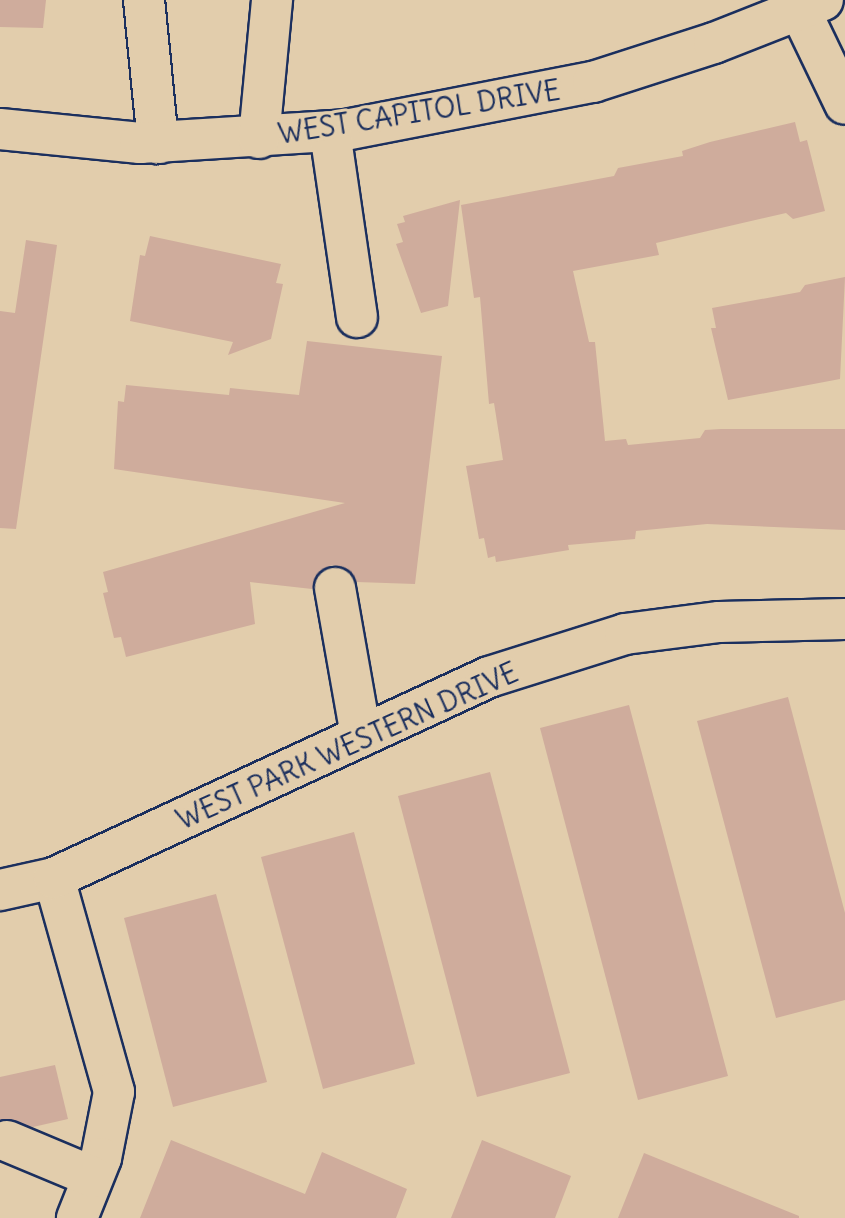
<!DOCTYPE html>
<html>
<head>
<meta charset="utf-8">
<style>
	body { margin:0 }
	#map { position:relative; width:845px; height:1218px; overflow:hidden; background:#e2cdac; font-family:Delius,sans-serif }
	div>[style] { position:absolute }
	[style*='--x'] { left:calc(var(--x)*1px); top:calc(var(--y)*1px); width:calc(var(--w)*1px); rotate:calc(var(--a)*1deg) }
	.building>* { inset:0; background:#cfac9c }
	.roads { filter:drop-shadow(2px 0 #1b2f5e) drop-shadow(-2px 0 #1b2f5e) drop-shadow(0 2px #1b2f5e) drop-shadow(0 -2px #1b2f5e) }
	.minor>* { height:40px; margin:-20px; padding:0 20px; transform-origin:20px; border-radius:20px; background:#e2cdac }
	span { translate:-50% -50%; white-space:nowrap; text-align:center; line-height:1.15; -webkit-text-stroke:6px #e2cdac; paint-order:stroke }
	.street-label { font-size:28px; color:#1b2f5e }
</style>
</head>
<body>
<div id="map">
	<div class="building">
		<div style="clip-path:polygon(0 0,46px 0,43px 28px,0 27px)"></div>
		<div style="clip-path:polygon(795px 122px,800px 142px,807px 140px,825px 211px,793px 219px,786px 213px,656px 243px,659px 255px,573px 271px,589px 342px,595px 342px,605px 441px,626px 439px,628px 445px,700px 438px,705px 430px,721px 429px,845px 429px,845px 530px,707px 524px,636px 531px,635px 539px,568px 545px,569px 550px,496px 562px,495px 556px,488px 558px,484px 538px,479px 539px,466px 466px,503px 460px,494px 403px,489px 404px,480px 297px,474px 298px,461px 205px,614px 176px,618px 168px,683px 156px,682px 151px,710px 142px)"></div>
		<div style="clip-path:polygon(460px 200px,448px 306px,421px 313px,396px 244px,403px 242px,397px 224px,405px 222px,403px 216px)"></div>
		<div style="clip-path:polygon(150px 236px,281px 264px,276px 283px,283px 284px,271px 339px,228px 355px,233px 342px,130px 321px,140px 255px,145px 256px)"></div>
		<div style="clip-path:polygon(26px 240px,57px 245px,16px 529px,0 528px,0 311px,15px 313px)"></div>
		<div style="clip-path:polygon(845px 277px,840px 379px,728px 400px,711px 328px,716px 328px,712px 308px,800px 292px,805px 285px)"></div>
		<div style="clip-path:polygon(307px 341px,442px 356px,415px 584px,357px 582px,344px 567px,332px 565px,320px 571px,312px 589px,250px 582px,255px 624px,126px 657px,121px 637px,114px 638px,103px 593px,108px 592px,103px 572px,345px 503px,114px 469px,118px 401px,124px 402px,126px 385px,229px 395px,230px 388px,299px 395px)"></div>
		<div style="clip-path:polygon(788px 697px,845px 913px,845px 1000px,776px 1018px,697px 721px)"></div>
		<div style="clip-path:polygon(629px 705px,728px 1076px,638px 1100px,540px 728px)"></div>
		<div style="clip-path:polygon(490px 772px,570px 1073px,477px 1097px,398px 796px)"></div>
		<div style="clip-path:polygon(354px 832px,415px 1064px,323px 1089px,261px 857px)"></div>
		<div style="clip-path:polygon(216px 894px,267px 1082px,173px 1107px,124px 918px)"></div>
		<div style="clip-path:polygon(55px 1065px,68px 1119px,33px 1127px,0 1120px,0 1077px)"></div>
		<div style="clip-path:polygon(171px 1140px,305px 1194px,322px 1152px,407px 1189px,396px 1218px,140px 1218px)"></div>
		<div style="clip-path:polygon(482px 1140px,571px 1176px,555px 1218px,451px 1218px)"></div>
		<div style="clip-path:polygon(644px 1153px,799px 1216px,799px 1218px,618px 1218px)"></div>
	</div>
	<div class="roads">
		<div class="minor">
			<div style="--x:144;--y:0;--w:144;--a:84.4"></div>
			<div style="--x:795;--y:0;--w:115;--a:64.3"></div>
			<div style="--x:0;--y:129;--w:141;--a:5.7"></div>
			<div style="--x:140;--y:143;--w:205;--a:-3.6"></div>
			<div style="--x:345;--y:130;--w:253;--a:-11"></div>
			<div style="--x:593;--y:82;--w:127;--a:-17.9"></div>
			<div style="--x:714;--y:43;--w:117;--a:-21.5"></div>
			<div style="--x:330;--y:132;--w:187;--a:81.7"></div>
			<div style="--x:259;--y:138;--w:139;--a:-84.6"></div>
			<div style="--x:335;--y:588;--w:150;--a:80"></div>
			<div style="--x:54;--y:878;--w:222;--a:74.3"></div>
			<div style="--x:114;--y:1092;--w:67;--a:101.1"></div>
			<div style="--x:101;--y:1158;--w:65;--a:111.8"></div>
			<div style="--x:0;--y:890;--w:55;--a:-12.5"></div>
			<div style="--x:54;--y:878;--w:479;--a:-24.8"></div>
			<div style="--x:489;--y:677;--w:143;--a:-17.5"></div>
			<div style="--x:625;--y:634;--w:95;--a:-7.3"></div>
			<div style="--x:719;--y:622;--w:126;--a:-1.4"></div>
			<div style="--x:7;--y:1141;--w:93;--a:22.7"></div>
		</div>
	</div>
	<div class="street-label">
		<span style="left:419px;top:112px;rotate:-9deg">WEST CAPITOL DRIVE</span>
		<span style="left:347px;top:746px;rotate:-24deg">WEST PARK WESTERN DRIVE</span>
	</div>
</div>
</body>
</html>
